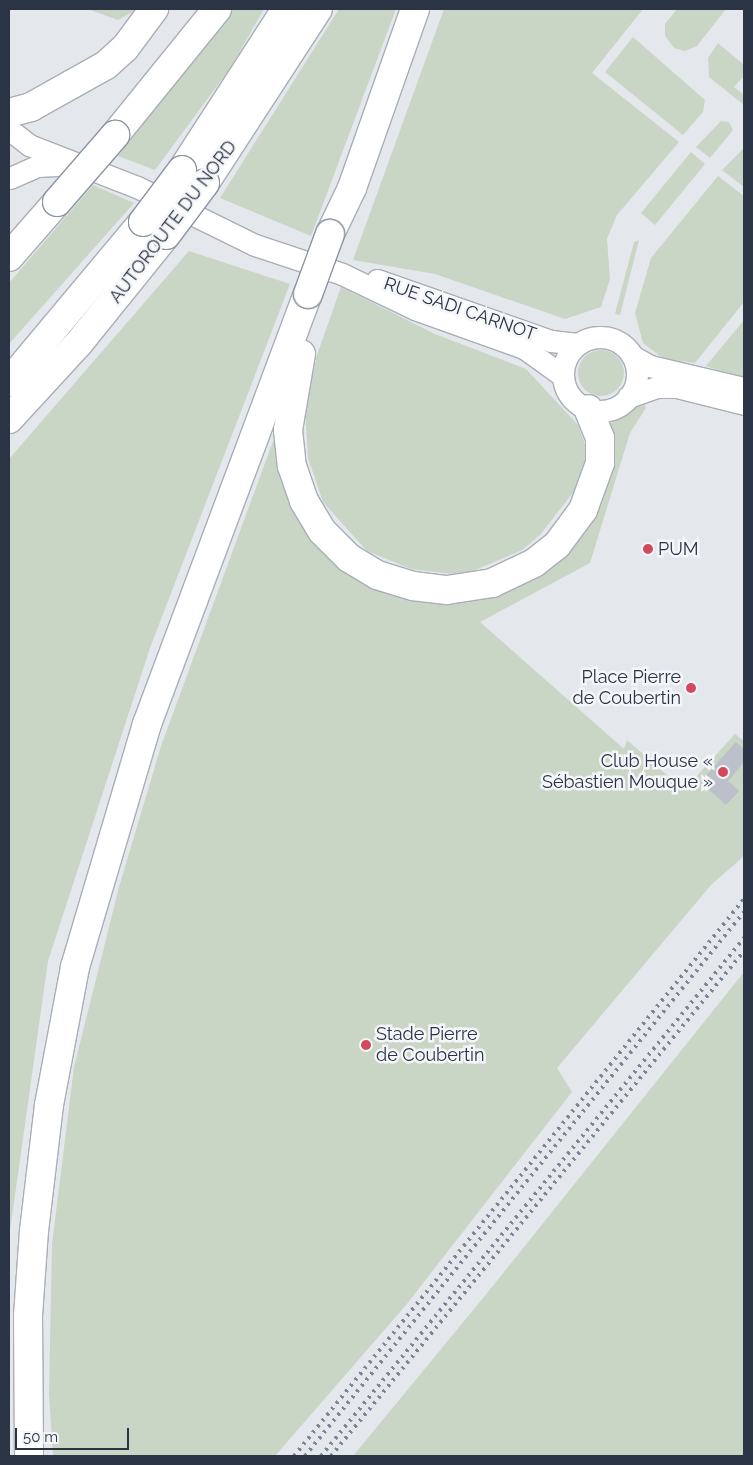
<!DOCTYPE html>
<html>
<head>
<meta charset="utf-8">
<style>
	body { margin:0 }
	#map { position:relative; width:753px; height:1465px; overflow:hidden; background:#e4e7ec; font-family:Raleway,sans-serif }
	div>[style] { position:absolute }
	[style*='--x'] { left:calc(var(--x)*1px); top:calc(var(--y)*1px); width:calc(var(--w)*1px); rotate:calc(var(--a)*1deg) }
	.green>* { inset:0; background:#c9d6c5 }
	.round { border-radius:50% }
	.building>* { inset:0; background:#bbc0ca }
	.roads { filter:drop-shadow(1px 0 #a9aeb7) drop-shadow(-1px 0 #a9aeb7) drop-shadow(0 1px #a9aeb7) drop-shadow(0 -1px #a9aeb7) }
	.secondary>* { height:21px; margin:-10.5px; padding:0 10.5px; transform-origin:10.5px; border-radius:10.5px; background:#fff }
	.secondary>.ring { margin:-10.5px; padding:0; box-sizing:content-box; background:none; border:21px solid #fff; border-radius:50% }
	.motorway>* { height:28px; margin:-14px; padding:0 14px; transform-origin:14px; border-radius:14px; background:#fff }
	.rail>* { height:4px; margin-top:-2px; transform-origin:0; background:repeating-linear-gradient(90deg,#7d8696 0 2.5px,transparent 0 7.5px) }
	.bridges { filter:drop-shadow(1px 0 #8b94a3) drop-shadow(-1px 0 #8b94a3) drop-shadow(0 1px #8b94a3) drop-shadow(0 -1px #8b94a3) }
	.motorway-bridge>* { height:28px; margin:-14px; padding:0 14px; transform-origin:14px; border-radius:14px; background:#fff }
	.dots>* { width:14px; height:14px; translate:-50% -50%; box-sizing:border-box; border:2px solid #f4f6f9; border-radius:50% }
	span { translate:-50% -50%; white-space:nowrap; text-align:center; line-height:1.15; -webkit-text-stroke:5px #f4f6f9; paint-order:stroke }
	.street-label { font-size:18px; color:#2b3445 }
	.poi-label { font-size:18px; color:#2b3445 }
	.left { translate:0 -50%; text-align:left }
	.right { translate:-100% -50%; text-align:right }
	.frame { position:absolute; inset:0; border:10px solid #2b3445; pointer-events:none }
	.scale { position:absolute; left:15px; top:1428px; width:114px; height:22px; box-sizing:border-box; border:2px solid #2b3445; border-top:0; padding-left:6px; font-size:15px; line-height:18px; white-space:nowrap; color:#2b3445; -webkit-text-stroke:4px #f4f6f9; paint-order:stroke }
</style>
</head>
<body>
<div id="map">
	<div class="green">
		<div style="clip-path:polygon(88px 9px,138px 9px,118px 20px)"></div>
		<div style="clip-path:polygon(233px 9px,264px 9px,231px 67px,155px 170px,118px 156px)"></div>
		<div style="clip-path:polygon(339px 9px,396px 9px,311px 236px,220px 198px)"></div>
		<div style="clip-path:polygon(444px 9px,643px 9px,592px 73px,679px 142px,617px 215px,607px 239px,610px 279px,601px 307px,565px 319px,435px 274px,353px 260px)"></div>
		<div style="clip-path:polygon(677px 9px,726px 9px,697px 46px,685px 51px,674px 48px,665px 36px,665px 24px)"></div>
		<div style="clip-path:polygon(633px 37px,705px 100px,703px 112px,683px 135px,605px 72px)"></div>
		<div style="clip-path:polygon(718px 43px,744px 65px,744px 76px,734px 87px,744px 95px,744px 105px,709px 77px,708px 58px)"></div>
		<div style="clip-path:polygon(721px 121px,729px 122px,733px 130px,710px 158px,696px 147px)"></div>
		<div style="clip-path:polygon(744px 148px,744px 187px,722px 170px)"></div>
		<div style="clip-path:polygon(691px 152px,705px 164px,655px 225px,641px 213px)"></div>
		<div style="clip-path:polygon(718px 176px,744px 196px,744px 302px,695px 363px,664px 359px,643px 343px,635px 313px,651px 258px)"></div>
		<div style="clip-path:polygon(93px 185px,134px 203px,9px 344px,9px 283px)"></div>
		<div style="clip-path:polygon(639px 240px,620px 315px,615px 314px,634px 242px)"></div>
		<div style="clip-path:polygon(189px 251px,290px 284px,150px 648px,48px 961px,9px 1238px,9px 459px)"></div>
		<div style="clip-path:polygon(341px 287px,435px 334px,526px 369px,578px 425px,587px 450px,579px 485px,540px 535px,522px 550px,473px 571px,452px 574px,411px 569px,367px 551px,323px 502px,308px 458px,305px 408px,317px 355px)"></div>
		<div style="clip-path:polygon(744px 320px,744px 379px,706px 366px)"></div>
		<div class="round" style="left:578px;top:350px;width:46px;height:46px"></div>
		<div style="clip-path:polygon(642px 399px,646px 408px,630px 433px,590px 563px,480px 622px,624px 749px,627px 740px,684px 790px,735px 734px,744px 741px,744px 856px,711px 885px,557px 1068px,572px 1092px,406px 1305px,275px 1456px,53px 1456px,49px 1393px,52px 1244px,74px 1067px,119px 887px,161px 746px,279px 425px,297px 510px,415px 597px,550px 563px,606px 427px)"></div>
		<div style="clip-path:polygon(744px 972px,744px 1456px,353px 1456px,488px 1292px)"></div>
	</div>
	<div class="building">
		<div style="clip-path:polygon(736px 742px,744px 749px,744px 762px,728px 781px,739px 791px,726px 805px,700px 782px)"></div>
	</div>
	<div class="roads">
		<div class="secondary">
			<div style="--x:15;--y:134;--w:18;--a:38"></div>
			<div style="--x:29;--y:145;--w:116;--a:21.3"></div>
			<div style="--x:137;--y:187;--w:131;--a:26.2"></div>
			<div style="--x:255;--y:245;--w:92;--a:18.4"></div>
			<div style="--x:342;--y:274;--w:81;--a:25.6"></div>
			<div style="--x:415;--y:309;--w:116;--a:19.7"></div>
			<div style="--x:524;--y:348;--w:48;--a:35.7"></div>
			<div style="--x:10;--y:178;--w:30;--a:-24"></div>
			<div style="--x:37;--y:166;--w:34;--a:-3"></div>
			<div style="--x:377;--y:280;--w:184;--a:19.3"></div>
			<div style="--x:551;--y:341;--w:27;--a:6"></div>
			<div class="ring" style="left:563px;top:337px;width:53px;height:53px"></div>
			<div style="--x:632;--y:356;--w:21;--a:29"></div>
			<div style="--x:650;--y:366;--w:97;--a:13.2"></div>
			<div style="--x:628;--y:397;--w:31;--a:-19"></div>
			<div style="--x:657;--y:387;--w:20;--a:0"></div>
			<div style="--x:677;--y:387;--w:69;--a:14.2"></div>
		</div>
		<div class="motorway">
			<div style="--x:9;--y:113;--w:23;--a:-15"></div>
			<div style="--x:31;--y:107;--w:86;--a:-29.2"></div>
			<div style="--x:106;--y:65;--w:25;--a:-42"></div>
			<div style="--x:125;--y:48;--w:49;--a:-53.4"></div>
			<div style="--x:115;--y:135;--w:162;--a:-51"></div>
			<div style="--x:182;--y:170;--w:192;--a:-57.1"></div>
			<div style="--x:205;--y:183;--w:207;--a:-57"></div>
			<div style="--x:330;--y:234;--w:51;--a:-64.4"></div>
			<div style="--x:352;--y:188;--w:190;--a:-70.6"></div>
			<div style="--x:9;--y:257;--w:73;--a:-48.9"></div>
			<div style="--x:301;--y:354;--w:77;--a:99.7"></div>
			<div style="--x:288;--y:430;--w:36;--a:84"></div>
			<div style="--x:292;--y:466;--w:37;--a:71"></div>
			<div style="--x:304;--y:501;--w:35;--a:59"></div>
			<div style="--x:322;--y:531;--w:38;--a:45"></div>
			<div style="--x:349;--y:558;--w:33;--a:31"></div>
			<div style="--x:377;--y:575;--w:38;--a:17"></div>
			<div style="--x:413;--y:586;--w:34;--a:7"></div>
			<div style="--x:447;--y:590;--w:46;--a:-8.8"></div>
			<div style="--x:492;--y:583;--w:47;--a:-25.5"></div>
			<div style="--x:534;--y:563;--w:29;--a:-38"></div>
			<div style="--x:557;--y:545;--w:44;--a:-53.4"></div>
			<div style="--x:583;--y:510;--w:50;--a:-70.1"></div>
			<div style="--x:600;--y:463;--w:25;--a:-90"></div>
			<div style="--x:600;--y:438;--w:31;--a:-112"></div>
			<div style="--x:9;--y:382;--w:209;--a:-50.1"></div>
			<div style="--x:9;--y:419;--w:103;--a:-47.4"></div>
			<div style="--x:79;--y:343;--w:139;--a:-51.1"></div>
			<div style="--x:29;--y:1456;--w:140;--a:-90.4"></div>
			<div style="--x:28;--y:1316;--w:85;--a:-86"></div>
			<div style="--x:34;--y:1231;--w:127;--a:-83.2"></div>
			<div style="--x:49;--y:1105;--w:140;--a:-79.3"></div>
			<div style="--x:75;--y:967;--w:253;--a:-73.5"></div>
			<div style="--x:147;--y:724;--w:459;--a:-69.5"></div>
		</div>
	</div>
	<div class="rail">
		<div style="--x:294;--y:1456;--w:716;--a:-51.07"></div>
		<div style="--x:305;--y:1456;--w:699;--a:-51.1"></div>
		<div style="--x:321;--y:1456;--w:669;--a:-50.76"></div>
		<div style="--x:331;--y:1456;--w:652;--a:-50.72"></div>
	</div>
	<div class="bridges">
		<div class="motorway-bridge">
			<div style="--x:57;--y:202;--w:89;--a:-49.1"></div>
			<div style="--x:143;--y:222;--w:65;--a:-53.1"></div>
			<div style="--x:166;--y:235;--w:65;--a:-53.1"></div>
			<div style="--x:308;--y:294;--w:64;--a:-69.9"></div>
		</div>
	</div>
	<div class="dots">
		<div style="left:648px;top:549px;background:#d1495b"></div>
		<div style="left:691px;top:688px;background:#d1495b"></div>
		<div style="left:723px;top:772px;background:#d1495b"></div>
		<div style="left:366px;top:1045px;background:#d1495b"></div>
	</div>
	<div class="street-label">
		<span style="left:173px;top:222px;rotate:-53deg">AUTOROUTE DU NORD</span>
		<span style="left:460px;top:309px;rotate:19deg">RUE SADI CARNOT</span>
	</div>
	<div class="poi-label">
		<span class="left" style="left:658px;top:549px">PUM</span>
		<span class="right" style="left:681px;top:688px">Place Pierre<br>de Coubertin</span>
		<span class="right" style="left:713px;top:772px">Club House «<br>Sébastien Mouque »</span>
		<span class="left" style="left:376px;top:1045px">Stade Pierre<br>de Coubertin</span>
	</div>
	<div class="frame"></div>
	<div class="scale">50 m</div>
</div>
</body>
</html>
